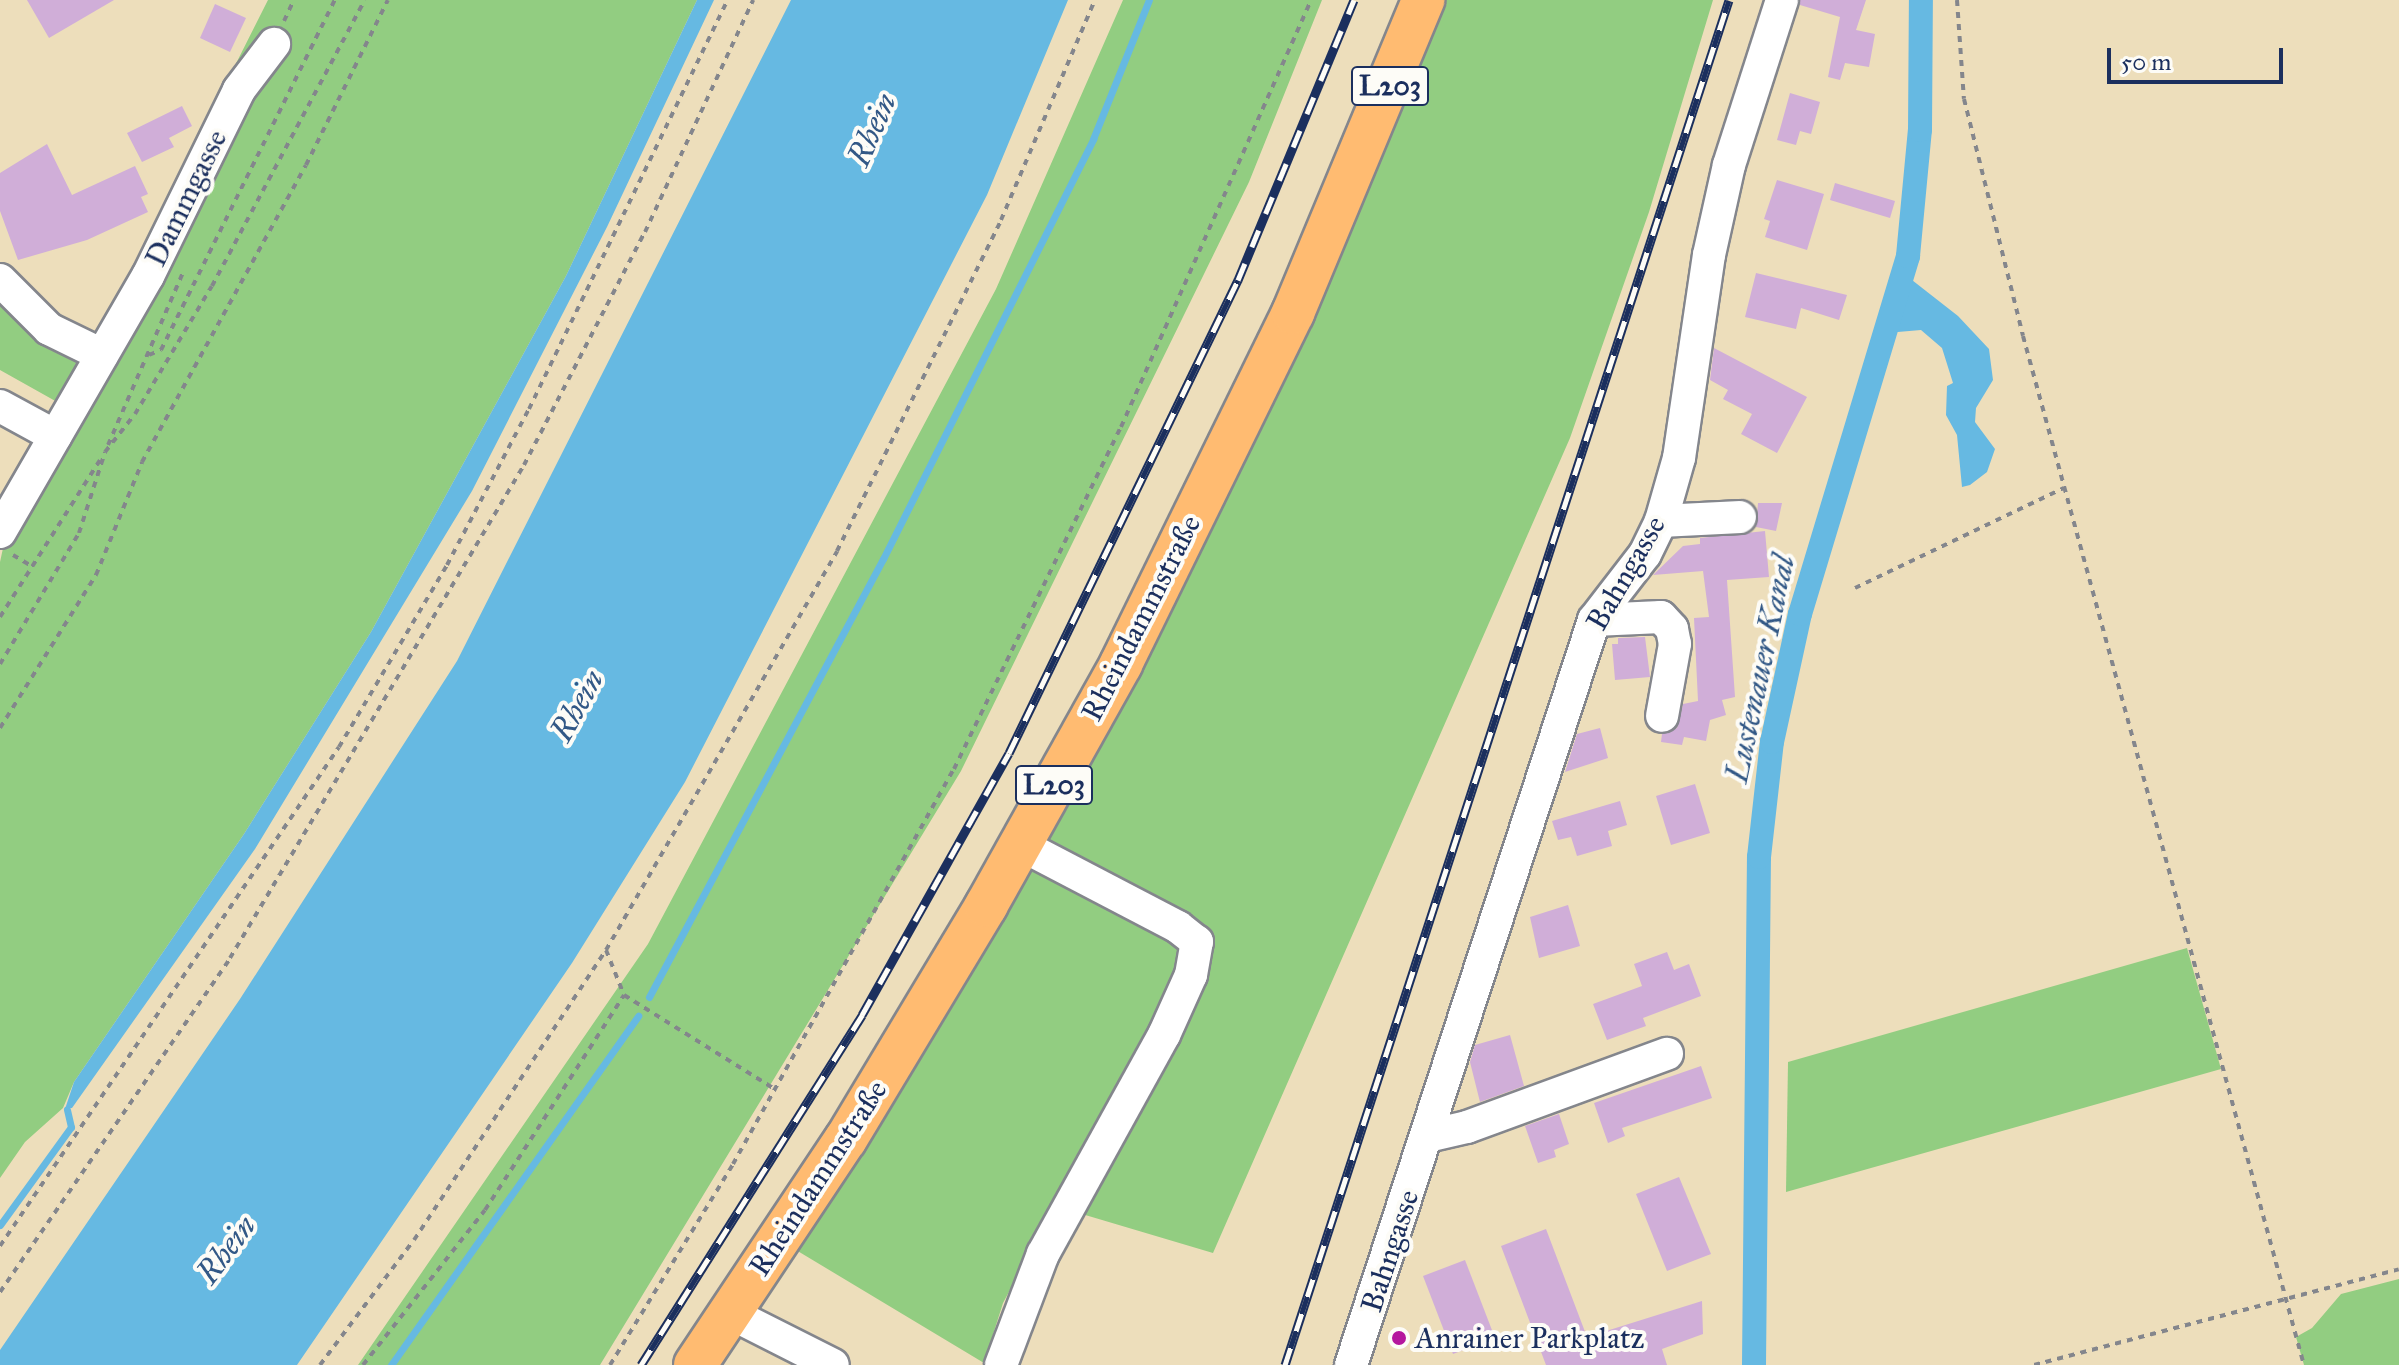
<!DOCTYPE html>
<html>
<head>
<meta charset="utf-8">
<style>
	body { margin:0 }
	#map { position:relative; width:2399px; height:1365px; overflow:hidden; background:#eddebb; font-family:"IM FELL Great Primer",serif }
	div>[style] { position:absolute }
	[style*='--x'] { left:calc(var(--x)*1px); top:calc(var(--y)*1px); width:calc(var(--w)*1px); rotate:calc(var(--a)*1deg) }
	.green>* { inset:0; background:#92cd81 }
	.water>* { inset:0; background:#66b9e2 }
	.stream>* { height:7px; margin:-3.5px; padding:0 3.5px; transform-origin:3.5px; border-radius:3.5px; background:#66b9e2 }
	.canal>* { height:24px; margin:-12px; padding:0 12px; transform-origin:12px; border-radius:12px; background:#66b9e2 }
	.building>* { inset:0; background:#d0aed8 }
	.path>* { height:4px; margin-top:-2px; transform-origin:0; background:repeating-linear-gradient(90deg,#84868c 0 6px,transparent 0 12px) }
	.roads { filter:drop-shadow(2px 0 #84868c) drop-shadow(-2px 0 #84868c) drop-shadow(0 2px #84868c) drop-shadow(0 -2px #84868c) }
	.minor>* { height:32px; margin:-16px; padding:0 16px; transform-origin:16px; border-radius:16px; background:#fff }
	.major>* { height:42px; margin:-21px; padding:0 21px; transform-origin:21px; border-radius:21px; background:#ffbb71 }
	.rail>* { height:9px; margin-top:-4.5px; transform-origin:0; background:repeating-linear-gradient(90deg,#fdfcf7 0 18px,#1b2f5e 0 36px); box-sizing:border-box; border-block:2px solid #1b2f5e }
	.dots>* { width:22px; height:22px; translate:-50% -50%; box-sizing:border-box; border:4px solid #fdfcf7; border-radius:50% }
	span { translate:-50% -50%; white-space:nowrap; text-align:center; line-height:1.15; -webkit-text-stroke:8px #fdfcf7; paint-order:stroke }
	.shield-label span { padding:2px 6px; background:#fdfcf7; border:2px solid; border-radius:6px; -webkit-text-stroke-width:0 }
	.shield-label { font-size:28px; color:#1b2f5e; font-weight:700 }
	.street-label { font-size:30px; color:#1b2f5e }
	.poi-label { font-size:30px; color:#1b2f5e }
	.left { translate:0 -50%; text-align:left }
	.water-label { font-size:32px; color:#325886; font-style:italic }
	.scale { position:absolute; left:2107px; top:48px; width:176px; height:36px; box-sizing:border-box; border:4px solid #1b2f5e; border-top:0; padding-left:10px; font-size:24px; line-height:28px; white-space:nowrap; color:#1b2f5e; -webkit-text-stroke:6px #fdfcf7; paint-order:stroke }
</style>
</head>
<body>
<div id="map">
	<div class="green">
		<div style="clip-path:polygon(268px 0,697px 0,566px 276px,371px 632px,244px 834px,74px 1082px,63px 1108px,25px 1142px,0 1178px,0 562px,5px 539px,66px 407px,0 370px,0 286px,88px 358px)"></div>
		<div style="clip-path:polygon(1123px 0,1322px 0,1249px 182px,961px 771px,600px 1365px,358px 1365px,648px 944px,996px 289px)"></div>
		<div style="clip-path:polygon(1439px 0,1713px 0,1649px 212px,1570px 438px,1213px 1253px,1055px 1206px,1003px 1303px,984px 1363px,786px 1244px,1029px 855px)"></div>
		<div style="clip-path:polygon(2187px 948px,2221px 1069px,1786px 1192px,1788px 1062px)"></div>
		<div style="clip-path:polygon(2399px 1279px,2399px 1365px,2304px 1365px,2296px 1337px,2312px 1328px,2341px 1294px)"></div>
	</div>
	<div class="water">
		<div style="clip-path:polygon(697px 0,714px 0,607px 227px,472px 491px,255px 849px,72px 1108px,65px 1109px,74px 1082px,244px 834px,371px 632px,566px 276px)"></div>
		<div style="clip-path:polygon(791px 0,1068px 0,987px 195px,685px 782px,572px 963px,297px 1365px,0 1365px,0 1350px,240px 999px,457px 661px)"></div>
		<div style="clip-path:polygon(1903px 273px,1958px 316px,1989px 349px,1993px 380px,1976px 408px,1975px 422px,1995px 449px,1987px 472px,1970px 485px,1962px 487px,1957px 435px,1946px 415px,1947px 386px,1953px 383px,1942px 348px,1921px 330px,1886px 333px)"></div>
	</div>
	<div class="stream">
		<div style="--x:649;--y:997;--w:497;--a:-61.9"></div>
		<div style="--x:883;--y:559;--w:470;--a:-63.4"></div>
		<div style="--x:1093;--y:139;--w:150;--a:-68.1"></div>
		<div style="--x:0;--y:1225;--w:121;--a:-54.1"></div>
		<div style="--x:71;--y:1127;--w:18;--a:-103"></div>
		<div style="--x:391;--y:1365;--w:428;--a:-54.7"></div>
	</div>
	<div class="canal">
		<div style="--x:1754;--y:1365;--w:508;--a:-89.44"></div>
		<div style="--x:1759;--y:857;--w:116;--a:-83.6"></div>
		<div style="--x:1772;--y:742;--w:131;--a:-77.7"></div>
		<div style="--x:1800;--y:614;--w:374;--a:-73.2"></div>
		<div style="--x:1908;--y:256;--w:127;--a:-84.6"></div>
		<div style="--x:1920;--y:130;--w:130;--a:-89.6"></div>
	</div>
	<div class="building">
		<div style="clip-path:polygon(27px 0,114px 0,49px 38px)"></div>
		<div style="clip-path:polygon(1800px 0,1866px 0,1856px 30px,1875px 34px,1869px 67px,1845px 63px,1840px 80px,1828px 77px,1840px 17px,1800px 5px)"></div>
		<div style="clip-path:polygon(215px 4px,246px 18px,230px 52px,200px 38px)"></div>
		<div style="clip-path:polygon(1790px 93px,1820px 102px,1811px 134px,1800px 131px,1796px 145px,1777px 140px)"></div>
		<div style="clip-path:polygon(182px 106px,192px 126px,169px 138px,174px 147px,142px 162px,127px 133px)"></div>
		<div style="clip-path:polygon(47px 144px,72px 195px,135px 166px,148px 194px,141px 197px,148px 212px,87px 240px,18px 260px,0 211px,0 173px)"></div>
		<div style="clip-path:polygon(1777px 180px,1824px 194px,1807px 250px,1765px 237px,1770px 221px,1764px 219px)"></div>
		<div style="clip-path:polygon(1835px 183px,1895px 201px,1890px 218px,1830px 200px)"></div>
		<div style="clip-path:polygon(1756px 273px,1847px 295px,1839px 320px,1801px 308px,1796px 329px,1745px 317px)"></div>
		<div style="clip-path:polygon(1714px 348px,1807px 397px,1777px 453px,1741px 434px,1752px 414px,1723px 399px,1728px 390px,1710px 380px)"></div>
		<div style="clip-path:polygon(1758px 503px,1782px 503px,1776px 531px,1756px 527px)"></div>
		<div style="clip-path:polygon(1765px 531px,1769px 577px,1727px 580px,1735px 697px,1722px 700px,1726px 715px,1710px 720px,1706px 741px,1684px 737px,1682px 745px,1661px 742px,1662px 734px,1677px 728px,1683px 704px,1698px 701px,1694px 618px,1709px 617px,1703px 571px,1653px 575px,1683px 546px,1700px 544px,1700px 538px)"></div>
		<div style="clip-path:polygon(1645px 637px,1650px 677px,1615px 680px,1612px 644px,1618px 644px,1618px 638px)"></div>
		<div style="clip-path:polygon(1600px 728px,1608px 758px,1565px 772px,1577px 734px)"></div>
		<div style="clip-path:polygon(1695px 784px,1710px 833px,1671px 845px,1656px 796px)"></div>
		<div style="clip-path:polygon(1620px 801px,1627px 825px,1608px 831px,1612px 846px,1577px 856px,1571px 837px,1558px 840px,1552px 821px)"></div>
		<div style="clip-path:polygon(1568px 905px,1580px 946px,1539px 958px,1530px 917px)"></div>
		<div style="clip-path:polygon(1667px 952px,1674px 970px,1689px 964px,1701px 996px,1643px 1018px,1646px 1026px,1607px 1040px,1593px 1004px,1642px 986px,1634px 964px)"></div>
		<div style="clip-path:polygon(1510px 1035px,1524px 1086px,1480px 1102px,1470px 1062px,1475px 1045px)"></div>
		<div style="clip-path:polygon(1701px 1066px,1712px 1098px,1622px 1128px,1625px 1136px,1608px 1143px,1594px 1103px)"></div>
		<div style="clip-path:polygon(1559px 1114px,1569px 1144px,1554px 1150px,1556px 1157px,1538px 1163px,1525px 1126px)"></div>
		<div style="clip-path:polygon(1679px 1177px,1711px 1254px,1667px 1271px,1636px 1194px)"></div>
		<div style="clip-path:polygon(1546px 1229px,1587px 1337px,1702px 1301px,1703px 1334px,1662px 1349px,1667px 1365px,1546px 1365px,1501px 1246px)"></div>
		<div style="clip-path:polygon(1465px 1260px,1495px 1338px,1453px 1354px,1423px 1276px)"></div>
	</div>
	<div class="path">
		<div style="--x:1957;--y:0;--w:99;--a:86"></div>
		<div style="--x:1964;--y:99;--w:244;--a:76"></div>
		<div style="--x:2023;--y:336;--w:1067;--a:74.73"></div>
		<div style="--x:284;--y:21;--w:23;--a:-65"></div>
		<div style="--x:149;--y:355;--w:13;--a:-23"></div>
		<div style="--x:161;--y:350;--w:391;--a:-63.6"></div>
		<div style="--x:108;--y:445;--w:191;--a:-66.5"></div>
		<div style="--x:13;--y:555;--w:21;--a:31"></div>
		<div style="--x:1855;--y:588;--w:232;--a:-25.6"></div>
		<div style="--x:0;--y:617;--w:186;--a:-57.5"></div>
		<div style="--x:0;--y:664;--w:153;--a:-58.9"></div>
		<div style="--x:79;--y:533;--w:85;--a:-72.2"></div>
		<div style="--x:105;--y:452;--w:48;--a:-51.7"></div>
		<div style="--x:135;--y:414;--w:149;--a:-59"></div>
		<div style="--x:212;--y:286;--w:324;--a:-61.9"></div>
		<div style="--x:0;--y:728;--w:181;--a:-57.9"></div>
		<div style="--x:96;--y:575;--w:122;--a:-67.8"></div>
		<div style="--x:142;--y:462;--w:339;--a:-61.1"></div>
		<div style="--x:306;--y:165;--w:184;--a:-63.6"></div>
		<div style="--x:606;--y:950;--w:48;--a:68.2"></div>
		<div style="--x:0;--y:1246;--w:603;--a:-55.81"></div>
		<div style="--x:339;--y:747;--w:212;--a:-59.3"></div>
		<div style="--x:447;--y:565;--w:176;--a:-62.3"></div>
		<div style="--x:529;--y:409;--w:455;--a:-64.1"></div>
		<div style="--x:0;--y:1292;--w:406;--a:-55.4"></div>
		<div style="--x:230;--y:958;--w:574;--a:-59.19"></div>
		<div style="--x:524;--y:465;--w:263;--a:-62.6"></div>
		<div style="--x:645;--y:232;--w:256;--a:-65"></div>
		<div style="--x:320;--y:1365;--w:156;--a:-53.1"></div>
		<div style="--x:414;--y:1240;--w:348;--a:-56.5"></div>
		<div style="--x:606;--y:950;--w:461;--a:-59.9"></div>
		<div style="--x:837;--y:551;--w:369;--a:-63.6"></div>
		<div style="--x:1001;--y:220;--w:239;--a:-66.9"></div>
		<div style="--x:363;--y:1365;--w:197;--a:-51.8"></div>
		<div style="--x:485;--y:1210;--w:256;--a:-57.1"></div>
		<div style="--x:624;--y:995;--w:176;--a:32"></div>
		<div style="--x:610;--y:1365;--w:236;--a:-58.5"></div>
		<div style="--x:733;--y:1164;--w:453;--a:-60.8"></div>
		<div style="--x:954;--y:769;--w:381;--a:-64"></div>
		<div style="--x:1121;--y:427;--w:467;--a:-66"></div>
		<div style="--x:2034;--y:1365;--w:377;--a:-14.7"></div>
	</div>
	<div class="roads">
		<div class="minor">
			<div style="--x:0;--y:280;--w:69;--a:45"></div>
			<div style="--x:49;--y:329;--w:59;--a:26.1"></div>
			<div style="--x:0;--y:406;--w:63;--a:28.6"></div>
			<div style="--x:1661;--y:521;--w:79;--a:-2.9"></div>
			<div style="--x:0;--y:532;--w:296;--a:-60"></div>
			<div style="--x:148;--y:276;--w:207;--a:-63.9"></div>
			<div style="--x:239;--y:90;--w:58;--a:-52.7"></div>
			<div style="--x:1594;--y:620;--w:67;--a:-2.6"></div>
			<div style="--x:1661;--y:617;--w:16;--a:47"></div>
			<div style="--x:1672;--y:629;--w:15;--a:79"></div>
			<div style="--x:1675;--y:644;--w:73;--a:100.2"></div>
			<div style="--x:1428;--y:1136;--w:40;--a:-13"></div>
			<div style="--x:1467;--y:1127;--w:213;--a:-20.1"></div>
			<div style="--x:730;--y:1313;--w:115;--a:26.8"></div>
			<div style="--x:1001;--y:1365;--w:119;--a:-69.3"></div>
			<div style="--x:1043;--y:1254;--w:250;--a:-61.1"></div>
			<div style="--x:1164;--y:1035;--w:66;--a:-65.8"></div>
			<div style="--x:1191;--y:975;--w:34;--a:-80"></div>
			<div style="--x:1197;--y:942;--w:24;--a:-142"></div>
			<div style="--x:1178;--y:927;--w:177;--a:-152.4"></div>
			<div style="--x:1351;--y:1365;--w:784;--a:-71.93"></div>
			<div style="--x:1594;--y:620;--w:83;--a:-52.3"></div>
			<div style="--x:1645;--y:554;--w:37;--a:-64"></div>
			<div style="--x:1661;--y:521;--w:66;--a:-74.1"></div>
			<div style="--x:1679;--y:458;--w:205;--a:-81.6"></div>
			<div style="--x:1709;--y:255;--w:92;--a:-77.5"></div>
			<div style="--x:1729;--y:165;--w:173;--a:-72.2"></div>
		</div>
		<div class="major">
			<div style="--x:695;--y:1365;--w:272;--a:-56.3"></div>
			<div style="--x:846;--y:1139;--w:272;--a:-59"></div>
			<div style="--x:986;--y:906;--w:277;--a:-60.8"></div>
			<div style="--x:1121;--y:664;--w:391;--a:-63.9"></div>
			<div style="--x:1293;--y:313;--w:339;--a:-67.4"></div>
		</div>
	</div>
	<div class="rail">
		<div style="--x:641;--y:1365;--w:414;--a:-57.7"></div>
		<div style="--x:862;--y:1015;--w:300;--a:-60.7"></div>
		<div style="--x:1009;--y:753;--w:526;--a:-64.17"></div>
		<div style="--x:1238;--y:280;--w:303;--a:-67.5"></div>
		<div style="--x:1285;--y:1365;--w:1435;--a:-71.98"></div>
	</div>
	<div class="dots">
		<div style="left:1399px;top:1338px;background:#b5179e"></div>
	</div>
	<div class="shield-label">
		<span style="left:1390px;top:86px">L203</span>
		<span style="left:1054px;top:785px">L203</span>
	</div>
	<div class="street-label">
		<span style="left:186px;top:198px;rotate:-64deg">Dammgasse</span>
		<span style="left:1626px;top:573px;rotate:-60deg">Bahngasse</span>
		<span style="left:1141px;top:618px;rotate:-63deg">Rheindammstraße</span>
		<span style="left:818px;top:1178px;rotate:-57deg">Rheindammstraße</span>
		<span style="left:1390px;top:1251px;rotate:-72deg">Bahngasse</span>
	</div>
	<div class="poi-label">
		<span class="left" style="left:1415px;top:1338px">Anrainer Parkplatz</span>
	</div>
	<div class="water-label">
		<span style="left:873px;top:130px;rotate:-66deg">Rhein</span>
		<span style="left:1761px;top:669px;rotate:-78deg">Lustenauer Kanal</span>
		<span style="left:578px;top:706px;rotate:-61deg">Rhein</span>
		<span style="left:227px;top:1250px;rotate:-53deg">Rhein</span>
	</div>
	<div class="scale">50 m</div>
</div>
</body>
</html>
